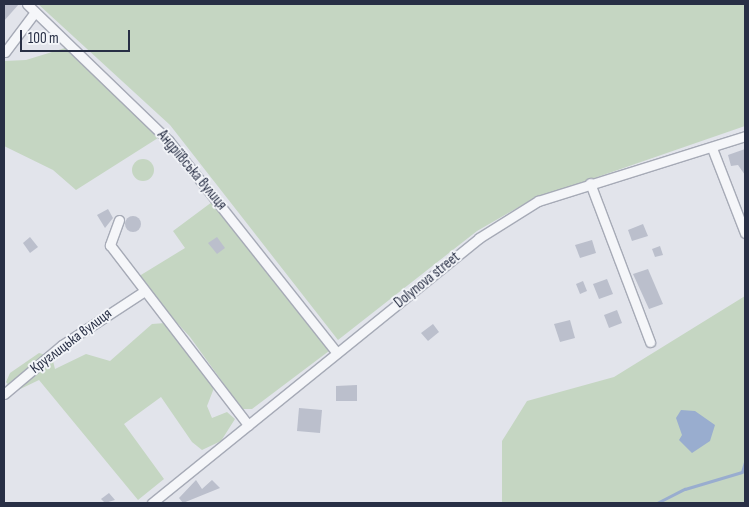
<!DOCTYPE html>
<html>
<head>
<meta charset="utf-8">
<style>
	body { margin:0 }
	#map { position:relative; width:749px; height:507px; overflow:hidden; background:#e2e4eb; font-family:"Sofia Sans Condensed",sans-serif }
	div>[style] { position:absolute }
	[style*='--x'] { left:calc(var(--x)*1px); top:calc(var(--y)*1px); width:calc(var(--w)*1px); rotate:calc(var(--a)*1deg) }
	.green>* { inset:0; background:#c5d6c2 }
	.round { border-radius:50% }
	.water>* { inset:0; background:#99adcf }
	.stream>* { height:2.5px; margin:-1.25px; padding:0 1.25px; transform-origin:1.25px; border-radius:1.25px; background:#99adcf }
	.building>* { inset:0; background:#bbbfcc }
	.roads { filter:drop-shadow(1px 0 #a6aab6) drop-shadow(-1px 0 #a6aab6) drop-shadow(0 1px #a6aab6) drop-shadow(0 -1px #a6aab6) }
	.minor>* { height:9px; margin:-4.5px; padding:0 4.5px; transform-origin:4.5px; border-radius:4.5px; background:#f5f6f9 }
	span { translate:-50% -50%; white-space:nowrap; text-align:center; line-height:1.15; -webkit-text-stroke:4px #f2f4f8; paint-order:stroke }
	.street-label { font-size:15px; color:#282f45 }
	.frame { position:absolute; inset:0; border:5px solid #282f45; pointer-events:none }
	.scale { position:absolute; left:20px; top:30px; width:110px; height:22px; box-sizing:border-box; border:2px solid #282f45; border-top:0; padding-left:6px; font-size:15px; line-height:18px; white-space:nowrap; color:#282f45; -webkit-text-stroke:4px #f2f4f8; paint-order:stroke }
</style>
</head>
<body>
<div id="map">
	<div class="green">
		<div style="clip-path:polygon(38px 4px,745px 4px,745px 126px,531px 200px,477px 231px,338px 340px,170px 125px)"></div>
		<div style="clip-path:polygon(65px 48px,106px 81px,158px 138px,76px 190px,53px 170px,4px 146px,4px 61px,26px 60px)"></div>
		<div class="round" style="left:132px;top:159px;width:22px;height:22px"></div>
		<div style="clip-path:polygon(212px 202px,329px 351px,252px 409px,242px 409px,190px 337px,136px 278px,185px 248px,173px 231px)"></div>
		<div style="clip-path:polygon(745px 296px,745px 503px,502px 503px,502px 441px,527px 401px,614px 377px)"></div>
		<div style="clip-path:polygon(165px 323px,214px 388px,207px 406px,212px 418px,227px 412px,235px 419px,221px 441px,202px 450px,192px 442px,161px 397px,124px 424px,164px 479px,138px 500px,39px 380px,14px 392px,6px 382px,10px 373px,39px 353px,52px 357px,55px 369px,86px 354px,110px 361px,152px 324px)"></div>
	</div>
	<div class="water">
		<div style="clip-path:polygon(681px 410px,695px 411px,715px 425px,710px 441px,692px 453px,679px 440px,682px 435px,676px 418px)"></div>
	</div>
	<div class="stream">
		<div style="--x:657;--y:503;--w:31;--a:-27"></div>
		<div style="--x:685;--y:489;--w:59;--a:-16.6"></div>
		<div style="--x:742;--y:472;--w:10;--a:-73"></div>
	</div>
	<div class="building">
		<div style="clip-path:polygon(4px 4px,19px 4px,4px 21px)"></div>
		<div style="clip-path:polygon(745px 149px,745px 175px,738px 165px,731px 166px,728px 155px)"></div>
		<div style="clip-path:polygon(108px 209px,113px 218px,105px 228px,97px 215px)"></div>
		<div class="round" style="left:125px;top:216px;width:16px;height:16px"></div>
		<div style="clip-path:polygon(643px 224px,648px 236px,632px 241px,628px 230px)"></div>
		<div style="clip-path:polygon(30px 237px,38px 247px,30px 253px,23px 243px)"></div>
		<div style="clip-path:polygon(217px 237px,225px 248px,217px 254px,208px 243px)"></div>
		<div style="clip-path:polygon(592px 240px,596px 253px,580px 258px,575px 245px)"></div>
		<div style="clip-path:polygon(660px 246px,663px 255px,655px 257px,652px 249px)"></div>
		<div style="clip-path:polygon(648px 269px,663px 304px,649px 309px,633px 274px)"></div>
		<div style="clip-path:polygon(607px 279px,613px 294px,599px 299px,593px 284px)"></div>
		<div style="clip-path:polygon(583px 281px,587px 291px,580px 294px,576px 284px)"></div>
		<div style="clip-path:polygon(617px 310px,622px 323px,609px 328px,604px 315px)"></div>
		<div style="clip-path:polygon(570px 320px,575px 338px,560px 342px,554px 324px)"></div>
		<div style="clip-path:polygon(433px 324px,439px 332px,428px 341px,421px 333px)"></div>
		<div style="clip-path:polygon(357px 385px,357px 401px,336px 401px,336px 386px)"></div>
		<div style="clip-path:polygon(299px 408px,322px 410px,320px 433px,297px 431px)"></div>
		<div style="clip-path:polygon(196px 480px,202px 489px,212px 480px,220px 488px,183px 503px,179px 498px)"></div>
		<div style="clip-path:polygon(109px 493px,115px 500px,105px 503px,101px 499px)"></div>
	</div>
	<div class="roads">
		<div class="minor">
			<div style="--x:27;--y:4;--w:197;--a:44"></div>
			<div style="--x:169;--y:141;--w:270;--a:51.6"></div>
			<div style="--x:5;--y:52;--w:50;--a:-53.1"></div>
			<div style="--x:712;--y:148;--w:91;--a:68.8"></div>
			<div style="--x:590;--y:183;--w:170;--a:69.3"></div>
			<div style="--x:119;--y:220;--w:27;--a:110"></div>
			<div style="--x:110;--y:245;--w:227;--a:52.5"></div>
			<div style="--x:4;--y:394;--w:76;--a:-40.2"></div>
			<div style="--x:62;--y:345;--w:97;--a:-33.2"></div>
			<div style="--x:152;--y:503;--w:421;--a:-39"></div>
			<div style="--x:479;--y:238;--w:70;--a:-32.1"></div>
			<div style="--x:538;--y:201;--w:217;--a:-17.4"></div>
		</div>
	</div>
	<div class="street-label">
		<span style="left:192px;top:170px;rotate:50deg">Андріївська вулиця</span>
		<span style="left:427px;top:280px;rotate:-39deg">Dolynova street</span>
		<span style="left:71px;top:341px;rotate:-37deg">Круглицька вулиця</span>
	</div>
	<div class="frame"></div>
	<div class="scale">100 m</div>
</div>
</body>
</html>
